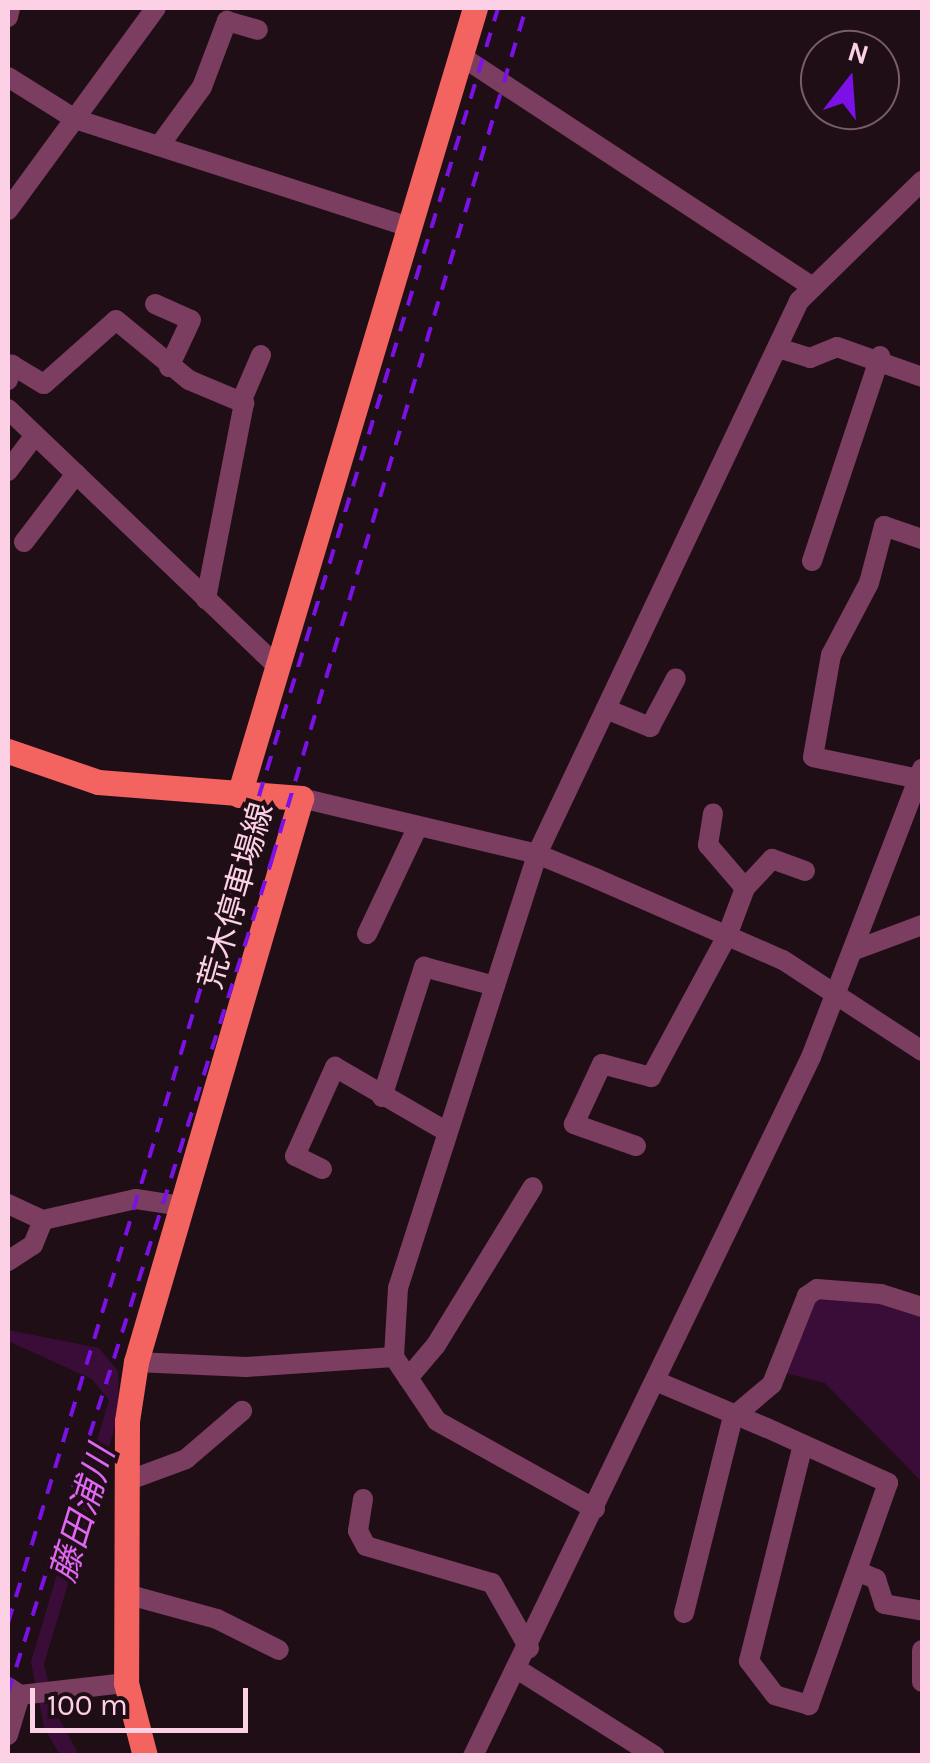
<!DOCTYPE html>
<html>
<head>
<meta charset="utf-8">
<style>
	body { margin:0 }
	#map { position:relative; width:930px; height:1763px; overflow:hidden; background:#200e16; font-family:Karla,"Noto Sans JP",sans-serif }
	div>[style] { position:absolute }
	[style*='--x'] { left:calc(var(--x)*1px); top:calc(var(--y)*1px); width:calc(var(--w)*1px); rotate:calc(var(--a)*1deg) }
	.water>* { inset:0; background:#3a0d39 }
	.minor>* { height:20px; margin:-10px; padding:0 10px; transform-origin:10px; border-radius:10px; background:#7b3d60 }
	.major>* { height:25px; margin:-12.5px; padding:0 12.5px; transform-origin:12.5px; border-radius:12.5px; background:#f36360 }
	.rail>* { height:4px; margin-top:-2px; transform-origin:0; background:repeating-linear-gradient(90deg,#7b11e7 0 15px,transparent 0 27px) }
	span { translate:-50% -50%; white-space:nowrap; text-align:center; line-height:1.15; -webkit-text-stroke:8px #200e16; paint-order:stroke }
	.street-label { font-size:32px; color:#fcd1e6 }
	.water-label { font-size:35px; color:#e066f4; font-style:italic }
	.frame { position:absolute; inset:0; border:10px solid #fcd1e6; pointer-events:none }
	.north { position:absolute; left:800px; top:30px; width:100px; height:100px; box-sizing:border-box; background:#200e16; border:2px solid #785c69; border-radius:50%; rotate:17deg; font-size:28px; font-weight:700; line-height:40px; text-align:center; color:#fcd1e6 }
	.north::after { content:''; display:block; margin:auto; width:35px; height:45px; background:#7b11e7; clip-path:polygon(50% 0,100% 100%,50% 72%,0 100%) }
	.scale { position:absolute; left:30px; top:1688px; width:218px; height:45px; box-sizing:border-box; border:5px solid #fcd1e6; border-top:0; padding-left:12px; font-size:30px; line-height:35px; white-space:nowrap; color:#fcd1e6; -webkit-text-stroke:8px #200e16; paint-order:stroke }
</style>
</head>
<body>
<div id="map">
	<div class="water">
		<div style="clip-path:polygon(856px 1296px,922px 1316px,922px 1482px,825px 1383px,785px 1373px,809px 1299px)"></div>
		<div style="clip-path:polygon(8px 1330px,99px 1348px,118px 1371px,119px 1413px,44px 1664px,56px 1713px,79px 1755px,60px 1755px,44px 1727px,31px 1662px,109px 1400px,92px 1379px,8px 1341px)"></div>
	</div>
	<div class="minor">
		<div style="--x:8;--y:17;--w:9;--a:-77"></div>
		<div style="--x:461;--y:56;--w:421;--a:33.3"></div>
		<div style="--x:8;--y:77;--w:79;--a:32.1"></div>
		<div style="--x:75;--y:119;--w:352;--a:17.9"></div>
		<div style="--x:159;--y:146;--w:73;--a:-53.9"></div>
		<div style="--x:202;--y:87;--w:71;--a:-69.3"></div>
		<div style="--x:227;--y:21;--w:32;--a:16"></div>
		<div style="--x:8;--y:210;--w:250;--a:-53.8"></div>
		<div style="--x:155;--y:304;--w:39;--a:24"></div>
		<div style="--x:191;--y:320;--w:52;--a:115.1"></div>
		<div style="--x:778;--y:348;--w:34;--a:17"></div>
		<div style="--x:810;--y:358;--w:29;--a:-22"></div>
		<div style="--x:837;--y:347;--w:90;--a:19.4"></div>
		<div style="--x:8;--y:380;--w:16;--a:-75"></div>
		<div style="--x:12;--y:365;--w:37;--a:31"></div>
		<div style="--x:44;--y:384;--w:96;--a:-41.6"></div>
		<div style="--x:116;--y:320;--w:94;--a:39.4"></div>
		<div style="--x:189;--y:380;--w:60;--a:22.7"></div>
		<div style="--x:244;--y:403;--w:200;--a:101"></div>
		<div style="--x:241;--y:402;--w:51;--a:-66.9"></div>
		<div style="--x:8;--y:409;--w:375;--a:43.7"></div>
		<div style="--x:8;--y:471;--w:45;--a:-53.1"></div>
		<div style="--x:24;--y:542;--w:86;--a:-52.6"></div>
		<div style="--x:812;--y:561;--w:216;--a:-71.6"></div>
		<div style="--x:606;--y:709;--w:48;--a:22.2"></div>
		<div style="--x:650;--y:727;--w:55;--a:-62"></div>
		<div style="--x:919;--y:779;--w:108;--a:-168.3"></div>
		<div style="--x:813;--y:757;--w:104;--a:-80"></div>
		<div style="--x:831;--y:655;--w:81;--a:-62.2"></div>
		<div style="--x:869;--y:583;--w:59;--a:-75.3"></div>
		<div style="--x:884;--y:526;--w:40;--a:18.9"></div>
		<div style="--x:301;--y:798;--w:243;--a:13.3"></div>
		<div style="--x:537;--y:854;--w:63;--a:22.5"></div>
		<div style="--x:595;--y:878;--w:205;--a:23.6"></div>
		<div style="--x:783;--y:960;--w:166;--a:33.2"></div>
		<div style="--x:745;--y:888;--w:40;--a:-47"></div>
		<div style="--x:772;--y:859;--w:35;--a:20"></div>
		<div style="--x:367;--y:934;--w:119;--a:-64.7"></div>
		<div style="--x:855;--y:950;--w:72;--a:-20.5"></div>
		<div style="--x:382;--y:1097;--w:137;--a:-72.1"></div>
		<div style="--x:424;--y:967;--w:73;--a:15"></div>
		<div style="--x:636;--y:1146;--w:66;--a:-160.5"></div>
		<div style="--x:574;--y:1124;--w:66;--a:-65"></div>
		<div style="--x:602;--y:1064;--w:51;--a:14.9"></div>
		<div style="--x:651;--y:1077;--w:160;--a:-61.7"></div>
		<div style="--x:727;--y:936;--w:51;--a:-69.4"></div>
		<div style="--x:745;--y:888;--w:57;--a:-130.7"></div>
		<div style="--x:708;--y:845;--w:32;--a:-81"></div>
		<div style="--x:322;--y:1169;--w:30;--a:-154"></div>
		<div style="--x:295;--y:1156;--w:98;--a:-65.8"></div>
		<div style="--x:335;--y:1067;--w:129;--a:30.1"></div>
		<div style="--x:8;--y:1204;--w:38;--a:25"></div>
		<div style="--x:43;--y:1220;--w:95;--a:-12.7"></div>
		<div style="--x:136;--y:1199;--w:47;--a:8.7"></div>
		<div style="--x:8;--y:1261;--w:30;--a:-33"></div>
		<div style="--x:33;--y:1245;--w:27;--a:-68"></div>
		<div style="--x:136;--y:1362;--w:110;--a:2.6"></div>
		<div style="--x:246;--y:1367;--w:148;--a:-3.9"></div>
		<div style="--x:408;--y:1378;--w:43;--a:-49.7"></div>
		<div style="--x:436;--y:1345;--w:185;--a:-58.5"></div>
		<div style="--x:658;--y:1382;--w:118;--a:22.9"></div>
		<div style="--x:767;--y:1428;--w:133;--a:24.4"></div>
		<div style="--x:888;--y:1483;--w:236;--a:109.6"></div>
		<div style="--x:809;--y:1705;--w:35;--a:-164"></div>
		<div style="--x:775;--y:1695;--w:43;--a:-127.4"></div>
		<div style="--x:749;--y:1661;--w:223;--a:-76"></div>
		<div style="--x:127;--y:1481;--w:63;--a:-20.4"></div>
		<div style="--x:186;--y:1459;--w:74;--a:-40.6"></div>
		<div style="--x:363;--y:1499;--w:32;--a:99"></div>
		<div style="--x:358;--y:1531;--w:17;--a:62"></div>
		<div style="--x:366;--y:1546;--w:131;--a:16.4"></div>
		<div style="--x:492;--y:1583;--w:75;--a:60.4"></div>
		<div style="--x:595;--y:1509;--w:181;--a:-150.9"></div>
		<div style="--x:437;--y:1421;--w:77;--a:-123.9"></div>
		<div style="--x:394;--y:1357;--w:69;--a:-86.7"></div>
		<div style="--x:398;--y:1288;--w:456;--a:-72.2"></div>
		<div style="--x:537;--y:854;--w:612;--a:-64.65"></div>
		<div style="--x:799;--y:301;--w:172;--a:-44.3"></div>
		<div style="--x:857;--y:1571;--w:21;--a:23"></div>
		<div style="--x:876;--y:1579;--w:26;--a:72"></div>
		<div style="--x:884;--y:1604;--w:39;--a:10"></div>
		<div style="--x:126;--y:1594;--w:94;--a:15.4"></div>
		<div style="--x:217;--y:1619;--w:69;--a:26.6"></div>
		<div style="--x:684;--y:1613;--w:202;--a:-76"></div>
		<div style="--x:733;--y:1417;--w:51;--a:-40.2"></div>
		<div style="--x:772;--y:1384;--w:95;--a:-68.3"></div>
		<div style="--x:807;--y:1296;--w:12;--a:-35"></div>
		<div style="--x:817;--y:1289;--w:64;--a:4.5"></div>
		<div style="--x:881;--y:1294;--w:43;--a:17.6"></div>
		<div style="--x:922;--y:1650;--w:32;--a:90"></div>
		<div style="--x:517;--y:1669;--w:163;--a:32.2"></div>
		<div style="--x:8;--y:1687;--w:14;--a:34"></div>
		<div style="--x:20;--y:1695;--w:107;--a:-6.5"></div>
		<div style="--x:8;--y:1735;--w:42;--a:-73.3"></div>
		<div style="--x:473;--y:1756;--w:776;--a:-64.19"></div>
		<div style="--x:811;--y:1057;--w:309;--a:-68.9"></div>
	</div>
	<div class="major">
		<div style="--x:8;--y:751;--w:95;--a:19"></div>
		<div style="--x:98;--y:782;--w:204;--a:4.5"></div>
		<div style="--x:301;--y:798;--w:588;--a:106.31"></div>
		<div style="--x:136;--y:1362;--w:60;--a:98.7"></div>
		<div style="--x:127;--y:1421;--w:262;--a:90.2"></div>
		<div style="--x:126;--y:1683;--w:75;--a:75.4"></div>
		<div style="--x:239;--y:795;--w:822;--a:-73.31"></div>
	</div>
	<div class="rail">
		<div style="--x:8;--y:1623;--w:1688;--a:-73.12"></div>
		<div style="--x:8;--y:1693;--w:875;--a:-72.43"></div>
		<div style="--x:272;--y:859;--w:888;--a:-73.38"></div>
	</div>
	<div class="street-label">
		<span style="left:237px;top:896px;rotate:-74deg">荒木停車場線</span>
	</div>
	<div class="water-label">
		<span style="left:83px;top:1514px;rotate:-73deg">藤田浦川</span>
	</div>
	<div class="frame"></div>
	<div class="north">N</div>
	<div class="scale">100 m</div>
</div>
</body>
</html>
